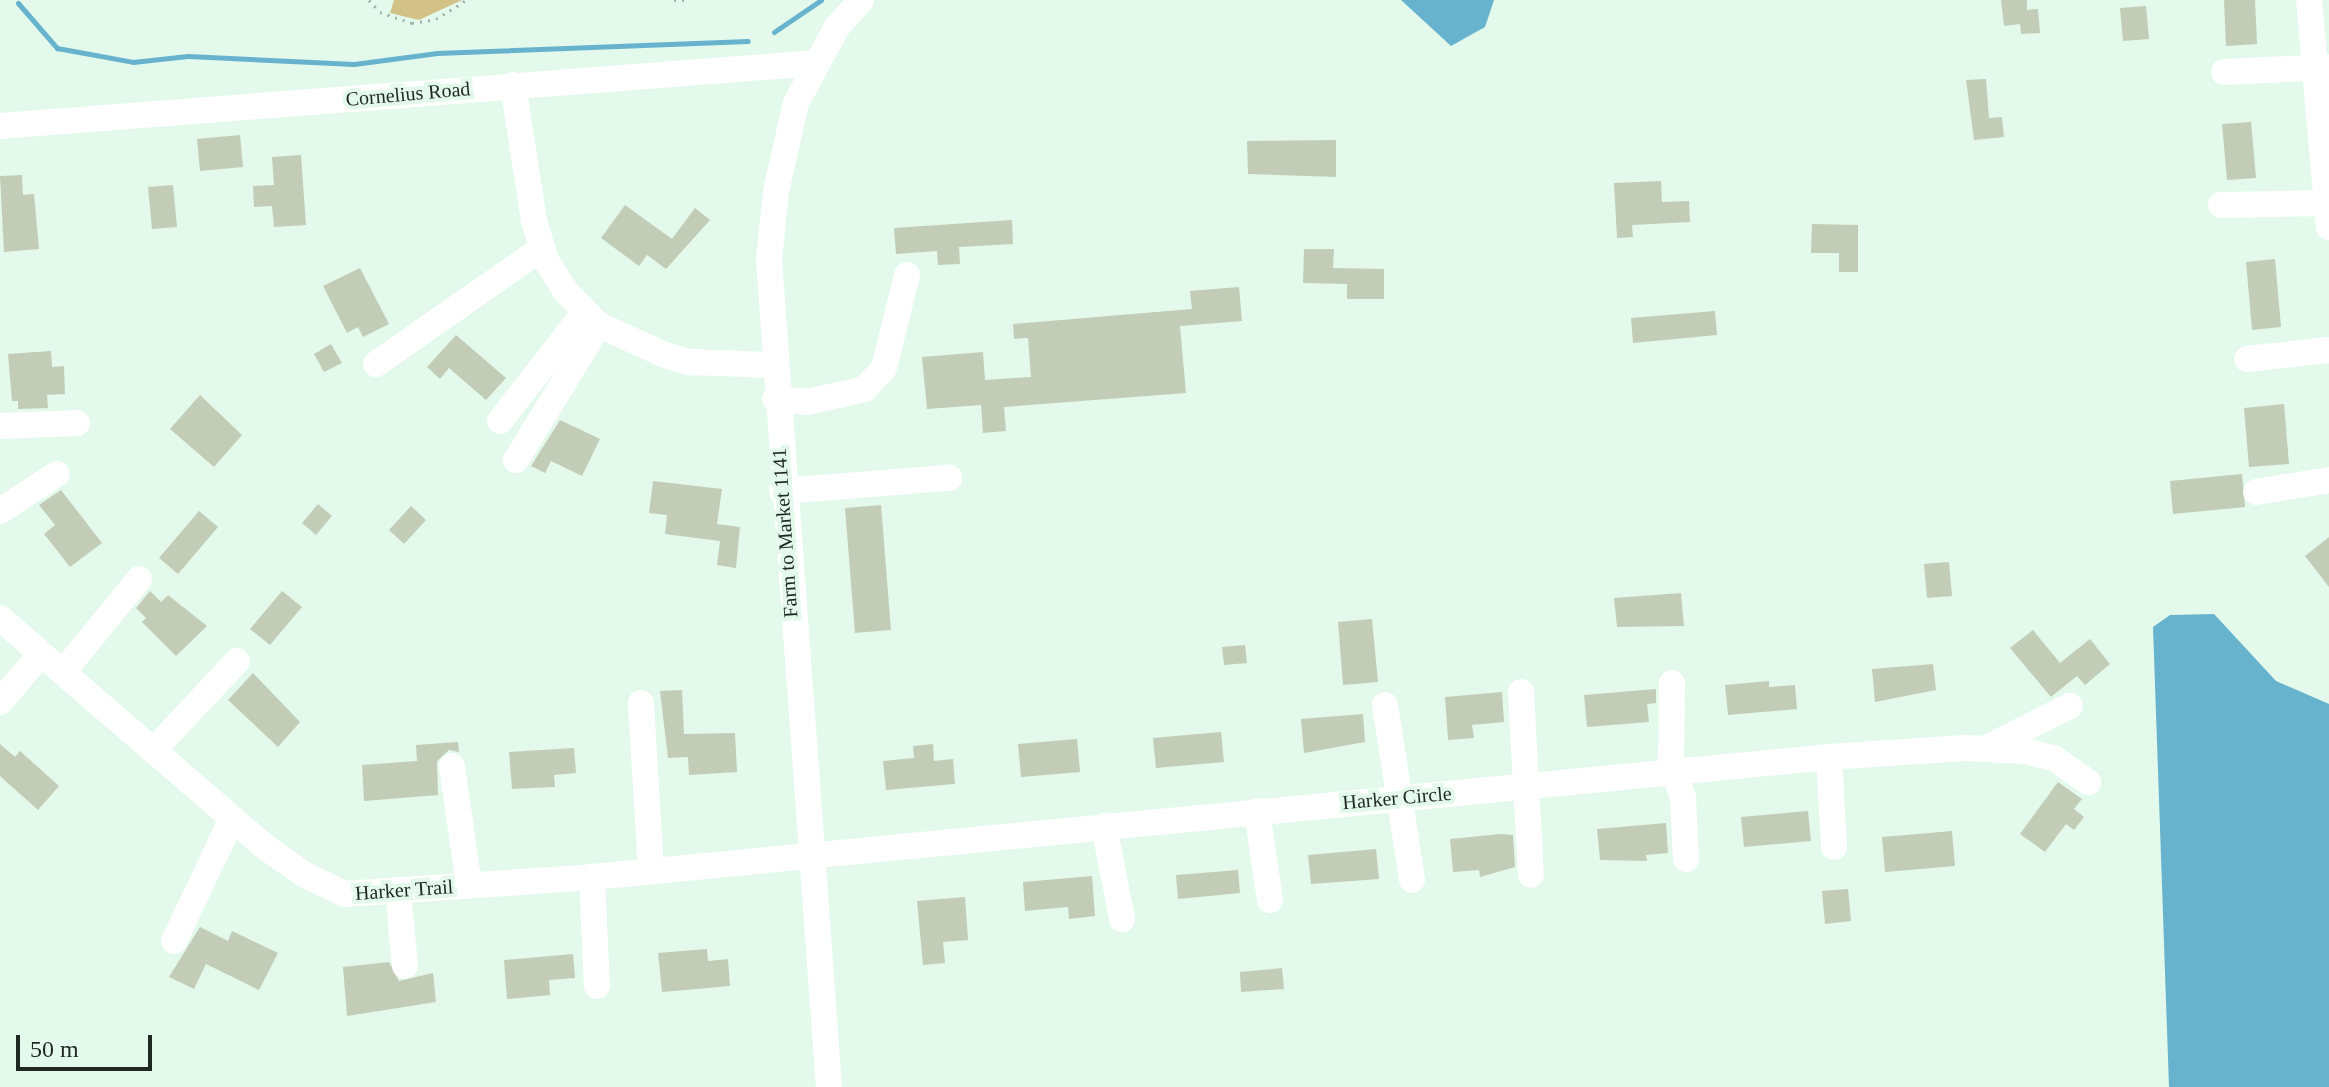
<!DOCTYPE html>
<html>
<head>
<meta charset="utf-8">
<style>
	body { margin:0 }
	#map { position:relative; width:2329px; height:1087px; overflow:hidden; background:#e3f9eb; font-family:"Times New Roman",serif }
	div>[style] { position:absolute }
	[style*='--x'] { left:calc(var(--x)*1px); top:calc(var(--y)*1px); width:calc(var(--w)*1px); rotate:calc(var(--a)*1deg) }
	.green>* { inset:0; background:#d2c288 }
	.water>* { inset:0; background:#67b3cd }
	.stream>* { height:5px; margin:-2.5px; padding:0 2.5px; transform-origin:2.5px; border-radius:2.5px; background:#67b3cd }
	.building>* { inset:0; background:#c3ccb7 }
	.path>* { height:3px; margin-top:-1.5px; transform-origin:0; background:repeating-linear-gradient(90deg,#a2b3a8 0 2px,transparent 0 8px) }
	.minor>* { height:26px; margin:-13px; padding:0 13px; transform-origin:13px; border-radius:13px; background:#fff }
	span { translate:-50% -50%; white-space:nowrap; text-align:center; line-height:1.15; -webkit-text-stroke:8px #e3f9eb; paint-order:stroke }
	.street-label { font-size:20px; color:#1f2823 }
	.scale { position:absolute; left:16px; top:1035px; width:136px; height:36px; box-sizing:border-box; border:4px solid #1f2823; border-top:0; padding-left:10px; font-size:24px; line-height:28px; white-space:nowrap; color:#1f2823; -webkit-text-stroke:6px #e3f9eb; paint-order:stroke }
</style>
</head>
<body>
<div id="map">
	<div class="green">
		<div style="clip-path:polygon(394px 0,462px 0,419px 20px,390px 13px)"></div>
	</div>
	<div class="water">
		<div style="clip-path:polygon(1401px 0,1494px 0,1485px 27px,1451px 46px)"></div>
		<div style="clip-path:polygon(2214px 614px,2276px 681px,2329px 704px,2329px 1087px,2169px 1087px,2153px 627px,2170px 615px)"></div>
	</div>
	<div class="stream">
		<div style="--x:18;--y:3;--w:60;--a:49.1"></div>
		<div style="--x:57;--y:48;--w:77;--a:10.4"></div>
		<div style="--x:133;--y:62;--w:55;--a:-6.2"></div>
		<div style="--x:188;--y:56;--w:166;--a:2.8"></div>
		<div style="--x:354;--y:64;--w:84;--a:-7.5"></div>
		<div style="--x:437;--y:53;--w:311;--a:-2.2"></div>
		<div style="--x:774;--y:32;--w:57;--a:-34.2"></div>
	</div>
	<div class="building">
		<div style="clip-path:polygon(2001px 0,2027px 0,2027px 10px,2038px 9px,2040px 33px,2021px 34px,2020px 24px,2004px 26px)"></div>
		<div style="clip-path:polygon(2224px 0,2255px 0,2257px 44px,2226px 46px)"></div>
		<div style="clip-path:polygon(2146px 6px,2149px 39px,2123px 41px,2120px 8px)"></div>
		<div style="clip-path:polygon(1986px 79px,1989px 118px,2002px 117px,2004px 137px,1974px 140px,1966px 80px)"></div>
		<div style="clip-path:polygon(2251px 122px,2256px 178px,2227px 180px,2222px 124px)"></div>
		<div style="clip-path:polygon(240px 135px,243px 167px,200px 171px,197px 139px)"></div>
		<div style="clip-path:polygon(1336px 140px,1336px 177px,1248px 174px,1247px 141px)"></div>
		<div style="clip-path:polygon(301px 155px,306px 225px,274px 227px,272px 206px,254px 207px,253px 186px,274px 185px,272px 157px)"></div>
		<div style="clip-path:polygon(22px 175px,23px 195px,34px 194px,39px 249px,4px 252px,0 176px)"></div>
		<div style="clip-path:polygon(1661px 181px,1662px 202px,1689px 201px,1690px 222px,1632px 225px,1633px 237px,1617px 238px,1614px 183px)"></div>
		<div style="clip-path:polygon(173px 185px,177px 227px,152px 229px,148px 187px)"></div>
		<div style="clip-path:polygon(625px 205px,672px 239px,695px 208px,710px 220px,666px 269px,647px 255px,639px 266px,601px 238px)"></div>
		<div style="clip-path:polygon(1012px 220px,1013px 244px,959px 247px,960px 264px,938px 265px,937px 251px,896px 254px,894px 228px)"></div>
		<div style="clip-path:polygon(1812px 224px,1858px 225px,1858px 272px,1839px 272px,1839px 253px,1811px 253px)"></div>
		<div style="clip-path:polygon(1304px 249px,1334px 249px,1333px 268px,1384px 269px,1384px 299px,1347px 299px,1347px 284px,1303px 283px)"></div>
		<div style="clip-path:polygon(2275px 259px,2281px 327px,2252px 330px,2246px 262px)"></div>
		<div style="clip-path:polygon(360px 268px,389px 324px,363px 337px,358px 327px,347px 333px,323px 286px)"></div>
		<div style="clip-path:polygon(1239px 287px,1242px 321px,1180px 326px,1186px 393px,1004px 407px,1006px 431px,983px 433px,981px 405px,927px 409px,922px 357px,983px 352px,985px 380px,1031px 377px,1028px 338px,1014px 339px,1013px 324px,1192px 309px,1190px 291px)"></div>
		<div style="clip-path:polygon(1715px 311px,1717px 335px,1633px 343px,1631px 318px)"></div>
		<div style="clip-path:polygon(456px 335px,506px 378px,486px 400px,449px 368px,440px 379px,427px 367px)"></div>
		<div style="clip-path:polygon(331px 344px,342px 363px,324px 372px,314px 354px)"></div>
		<div style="clip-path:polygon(51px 351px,52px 367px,64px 366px,65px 394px,47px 395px,48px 408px,18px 409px,18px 401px,12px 401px,8px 354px)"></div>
		<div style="clip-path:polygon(200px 395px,242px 435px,214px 467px,170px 429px)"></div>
		<div style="clip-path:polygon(2284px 404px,2289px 464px,2249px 467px,2244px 408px)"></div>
		<div style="clip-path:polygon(560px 420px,600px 439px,582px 476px,551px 461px,545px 473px,531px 466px)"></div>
		<div style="clip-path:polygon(2242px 474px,2245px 507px,2173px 514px,2170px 481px)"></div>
		<div style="clip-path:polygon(653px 481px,722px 489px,717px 524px,740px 527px,736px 568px,717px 565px,720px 541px,665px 534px,667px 515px,649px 513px)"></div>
		<div style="clip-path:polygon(61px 490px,102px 543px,70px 567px,44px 534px,55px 525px,39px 505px)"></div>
		<div style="clip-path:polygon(318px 504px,332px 516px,316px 535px,302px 523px)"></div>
		<div style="clip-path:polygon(881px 505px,891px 630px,855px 633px,845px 508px)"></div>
		<div style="clip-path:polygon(411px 506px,426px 520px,404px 544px,389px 530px)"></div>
		<div style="clip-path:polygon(199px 511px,218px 527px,178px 574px,159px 558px)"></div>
		<div style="clip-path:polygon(2329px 537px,2329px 587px,2305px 556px)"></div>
		<div style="clip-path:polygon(1949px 562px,1952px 596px,1927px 598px,1924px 564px)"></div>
		<div style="clip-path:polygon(150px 591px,161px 602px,168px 595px,207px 626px,176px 656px,142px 622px,146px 618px,136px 608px)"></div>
		<div style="clip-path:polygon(282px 591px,302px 607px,270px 645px,250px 629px)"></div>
		<div style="clip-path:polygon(1681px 593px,1684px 626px,1617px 627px,1614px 598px)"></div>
		<div style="clip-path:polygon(1372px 619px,1378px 682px,1343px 685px,1338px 622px)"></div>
		<div style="clip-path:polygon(2033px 630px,2060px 663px,2090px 639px,2110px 664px,2085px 685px,2077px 676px,2051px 697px,2010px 648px)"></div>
		<div style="clip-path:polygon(1245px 645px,1247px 663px,1224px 665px,1222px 647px)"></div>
		<div style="clip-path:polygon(1933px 664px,1936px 690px,1875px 702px,1872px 669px)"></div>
		<div style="clip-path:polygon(253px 673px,300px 722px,278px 747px,228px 700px)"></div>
		<div style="clip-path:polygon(1769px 681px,1769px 687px,1795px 685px,1797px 709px,1728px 715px,1725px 685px)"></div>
		<div style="clip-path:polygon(1656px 689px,1656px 703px,1647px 704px,1649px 722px,1587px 727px,1584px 695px)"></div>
		<div style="clip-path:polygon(682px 690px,684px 734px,735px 733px,737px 772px,689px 775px,688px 757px,668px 758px,660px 691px)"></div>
		<div style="clip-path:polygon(1502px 692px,1504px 722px,1472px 725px,1474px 738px,1448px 740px,1445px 697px)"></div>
		<div style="clip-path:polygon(1363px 714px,1365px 742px,1304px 753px,1301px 719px)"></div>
		<div style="clip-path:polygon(1221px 732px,1224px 762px,1156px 768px,1153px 738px)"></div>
		<div style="clip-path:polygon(1077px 739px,1080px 772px,1021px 777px,1018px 744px)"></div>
		<div style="clip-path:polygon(458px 742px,459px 752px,449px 750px,437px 761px,438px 795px,364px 801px,362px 765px,417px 761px,416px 745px)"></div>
		<div style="clip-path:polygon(0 744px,15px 757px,20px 751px,59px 786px,38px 810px,0 776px)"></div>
		<div style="clip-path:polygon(933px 744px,934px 761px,953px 759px,955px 784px,886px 790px,883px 761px,914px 758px,913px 746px)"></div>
		<div style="clip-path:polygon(574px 748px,576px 773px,554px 775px,555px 787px,512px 789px,509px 752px)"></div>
		<div style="clip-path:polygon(2058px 782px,2082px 799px,2074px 809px,2084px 817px,2074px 830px,2066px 824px,2045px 852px,2020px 834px)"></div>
		<div style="clip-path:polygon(1808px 811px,1811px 841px,1744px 847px,1741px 817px)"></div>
		<div style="clip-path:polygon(1666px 823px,1668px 853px,1646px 855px,1647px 861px,1600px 860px,1597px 829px)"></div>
		<div style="clip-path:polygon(1952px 831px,1955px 866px,1885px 872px,1882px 837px)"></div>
		<div style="clip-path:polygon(1501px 834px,1513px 835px,1515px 867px,1480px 877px,1479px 870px,1453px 872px,1450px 839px)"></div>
		<div style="clip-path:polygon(1376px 849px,1379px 879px,1311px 884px,1308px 855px)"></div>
		<div style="clip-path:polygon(1238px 870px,1240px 893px,1178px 899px,1176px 875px)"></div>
		<div style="clip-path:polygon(1092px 876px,1095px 916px,1069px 919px,1068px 907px,1025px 911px,1023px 882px)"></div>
		<div style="clip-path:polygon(1848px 889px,1851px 921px,1825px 924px,1822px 891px)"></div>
		<div style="clip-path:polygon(965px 897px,968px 940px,943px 942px,945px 963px,923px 965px,917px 901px)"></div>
		<div style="clip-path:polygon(200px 927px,228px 941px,232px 931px,278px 953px,259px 990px,206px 964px,194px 989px,169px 977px)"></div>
		<div style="clip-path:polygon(707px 949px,708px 961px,728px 959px,730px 986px,662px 992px,658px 953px)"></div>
		<div style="clip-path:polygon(573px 954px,575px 978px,549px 980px,550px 995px,507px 999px,504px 960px)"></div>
		<div style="clip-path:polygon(389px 962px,399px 981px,433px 973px,436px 1002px,347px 1016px,343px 967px)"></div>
		<div style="clip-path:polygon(1282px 968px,1284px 989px,1241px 992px,1240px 972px)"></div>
	</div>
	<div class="path">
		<div style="--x:369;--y:0;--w:16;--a:47"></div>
		<div style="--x:380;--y:12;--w:34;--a:19"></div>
		<div style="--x:412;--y:23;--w:24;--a:-9"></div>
		<div style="--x:436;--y:19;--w:36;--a:-32"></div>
		<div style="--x:674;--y:0;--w:16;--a:0"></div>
	</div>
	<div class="minor">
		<div style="--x:2309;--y:0;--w:228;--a:85"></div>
		<div style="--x:2224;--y:72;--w:105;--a:-2.7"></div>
		<div style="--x:513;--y:85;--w:138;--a:81.2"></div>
		<div style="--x:534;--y:221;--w:41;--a:72.9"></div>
		<div style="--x:546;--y:260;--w:36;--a:58"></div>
		<div style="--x:565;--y:291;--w:48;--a:45"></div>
		<div style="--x:599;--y:325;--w:72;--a:24.4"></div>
		<div style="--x:665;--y:355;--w:26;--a:16"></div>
		<div style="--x:690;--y:362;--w:83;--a:2.1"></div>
		<div style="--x:0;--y:126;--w:818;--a:-4.41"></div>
		<div style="--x:2221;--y:205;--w:108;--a:-1.1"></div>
		<div style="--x:2247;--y:359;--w:82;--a:-6.3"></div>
		<div style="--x:376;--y:364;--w:203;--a:-34.9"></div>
		<div style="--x:775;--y:399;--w:32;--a:5"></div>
		<div style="--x:807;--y:402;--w:59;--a:-12.6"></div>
		<div style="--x:865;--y:389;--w:28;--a:-48"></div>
		<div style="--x:884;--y:368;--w:96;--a:-76.1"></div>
		<div style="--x:500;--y:421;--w:138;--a:-52.1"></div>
		<div style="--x:0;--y:426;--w:77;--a:-2.2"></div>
		<div style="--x:516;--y:460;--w:158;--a:-58.4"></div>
		<div style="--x:782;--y:491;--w:168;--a:-4.5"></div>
		<div style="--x:2256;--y:492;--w:74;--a:-9.3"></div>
		<div style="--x:0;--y:511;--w:68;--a:-33"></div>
		<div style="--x:0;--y:618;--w:350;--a:40.8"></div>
		<div style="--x:265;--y:847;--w:49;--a:35"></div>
		<div style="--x:305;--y:875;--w:44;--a:25.4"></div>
		<div style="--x:345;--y:894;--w:248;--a:-3.9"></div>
		<div style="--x:592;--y:877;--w:1243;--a:-5.54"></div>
		<div style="--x:1829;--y:757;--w:137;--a:-3.8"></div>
		<div style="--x:1966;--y:748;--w:59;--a:2.9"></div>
		<div style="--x:2025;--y:751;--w:30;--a:14"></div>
		<div style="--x:2054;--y:758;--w:42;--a:35.2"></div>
		<div style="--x:63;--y:672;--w:120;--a:-50.7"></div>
		<div style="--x:1672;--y:683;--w:80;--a:90.7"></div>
		<div style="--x:1671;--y:763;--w:37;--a:71"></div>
		<div style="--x:1683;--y:798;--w:61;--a:87.2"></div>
		<div style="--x:1521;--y:692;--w:183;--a:86.9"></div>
		<div style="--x:0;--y:702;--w:63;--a:-49.5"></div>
		<div style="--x:641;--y:703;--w:169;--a:86.6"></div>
		<div style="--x:1385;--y:705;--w:177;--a:81.2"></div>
		<div style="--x:1986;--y:748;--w:94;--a:-26.6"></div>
		<div style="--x:153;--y:751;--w:123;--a:-47"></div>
		<div style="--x:1829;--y:757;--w:90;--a:86.8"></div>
		<div style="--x:452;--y:766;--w:120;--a:81.9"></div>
		<div style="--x:1257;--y:811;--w:90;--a:81.7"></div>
		<div style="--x:1104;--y:826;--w:95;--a:79"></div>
		<div style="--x:592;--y:877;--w:109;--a:87.4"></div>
		<div style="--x:398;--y:890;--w:76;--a:84.7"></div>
		<div style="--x:174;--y:941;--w:135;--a:-64.6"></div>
		<div style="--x:829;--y:1087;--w:828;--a:-94.15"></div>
		<div style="--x:769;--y:261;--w:70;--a:-84.3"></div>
		<div style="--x:776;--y:191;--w:90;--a:-77.2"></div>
		<div style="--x:796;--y:103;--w:86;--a:-61.7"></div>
		<div style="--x:837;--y:27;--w:36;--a:-48"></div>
	</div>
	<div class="street-label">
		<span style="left:408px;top:94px;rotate:-5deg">Cornelius Road</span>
		<span style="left:785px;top:533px;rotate:-94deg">Farm to Market 1141</span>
		<span style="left:1397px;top:798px;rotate:-5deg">Harker Circle</span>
		<span style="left:404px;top:890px;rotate:-4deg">Harker Trail</span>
	</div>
	<div class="scale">50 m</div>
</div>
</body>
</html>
